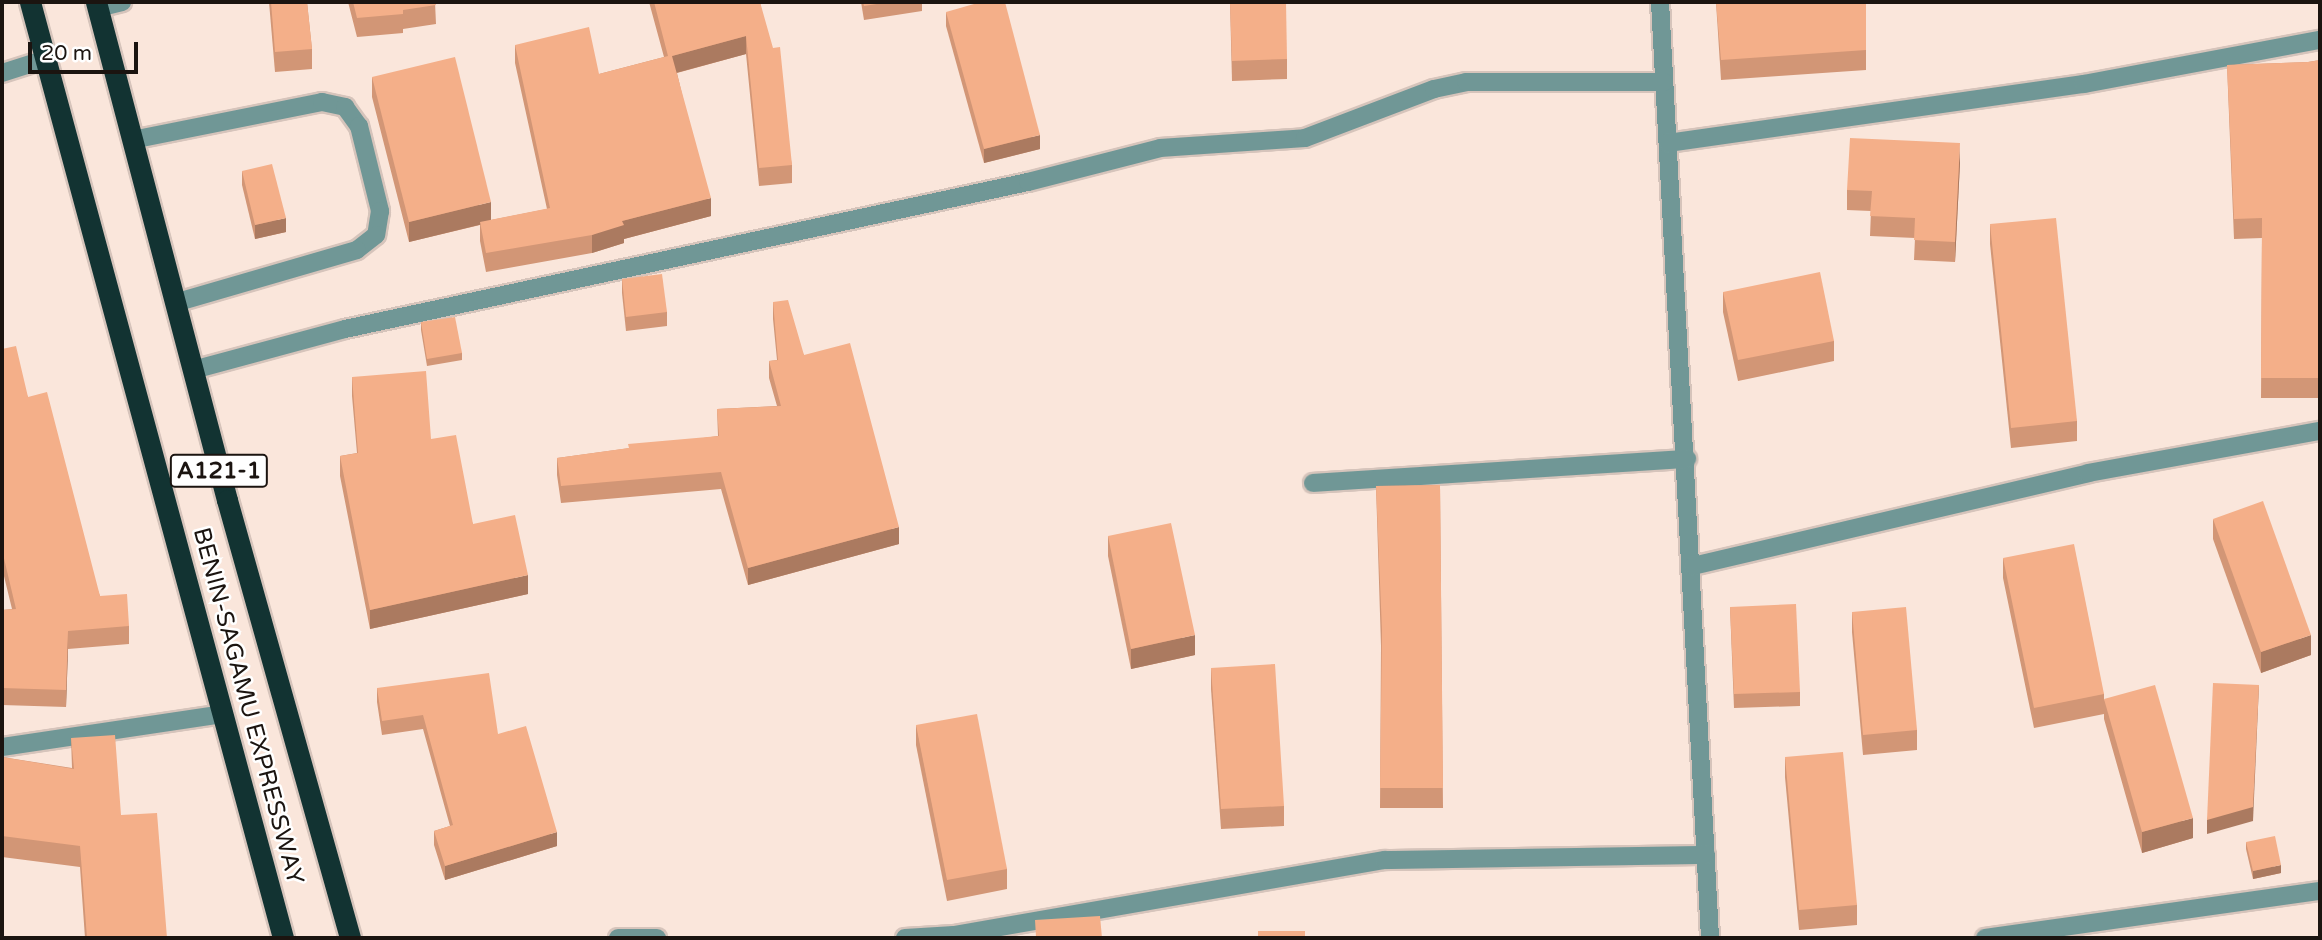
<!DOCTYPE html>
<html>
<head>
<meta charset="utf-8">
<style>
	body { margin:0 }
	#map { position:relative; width:2322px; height:940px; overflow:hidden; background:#fae6db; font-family:"Varela Round",sans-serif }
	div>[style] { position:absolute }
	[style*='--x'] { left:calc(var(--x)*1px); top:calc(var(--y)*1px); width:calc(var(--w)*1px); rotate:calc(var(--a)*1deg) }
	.roads { filter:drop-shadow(2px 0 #d6c4bb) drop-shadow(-2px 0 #d6c4bb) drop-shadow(0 2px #d6c4bb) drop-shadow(0 -2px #d6c4bb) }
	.lane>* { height:18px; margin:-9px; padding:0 9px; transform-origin:9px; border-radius:9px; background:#709796 }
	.street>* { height:18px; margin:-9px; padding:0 9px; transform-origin:9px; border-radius:9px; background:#709796 }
	.highway>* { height:21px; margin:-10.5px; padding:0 10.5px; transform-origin:10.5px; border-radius:10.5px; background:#123332 }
	.wall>* { inset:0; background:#d29676 }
	.shaded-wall>* { inset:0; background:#ab7a60 }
	.building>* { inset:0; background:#f4af89 }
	span { translate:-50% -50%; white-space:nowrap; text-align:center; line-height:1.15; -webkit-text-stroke:5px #fff; paint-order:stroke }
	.shield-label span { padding:2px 5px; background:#fff; border:2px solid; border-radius:5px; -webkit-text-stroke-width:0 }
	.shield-label { font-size:23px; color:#1b1410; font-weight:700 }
	.street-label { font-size:24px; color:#1b1410 }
	.frame { position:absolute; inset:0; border:4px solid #1b1410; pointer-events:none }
	.scale { position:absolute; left:28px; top:42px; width:110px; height:32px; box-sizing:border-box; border:4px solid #1b1410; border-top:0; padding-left:9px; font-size:21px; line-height:24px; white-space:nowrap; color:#1b1410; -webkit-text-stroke:5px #fff; paint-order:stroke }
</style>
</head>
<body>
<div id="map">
	<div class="roads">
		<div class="lane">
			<div style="--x:132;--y:140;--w:194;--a:-11.3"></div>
			<div style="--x:322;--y:102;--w:24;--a:12"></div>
			<div style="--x:345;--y:107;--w:24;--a:54"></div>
			<div style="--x:359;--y:126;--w:88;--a:76.1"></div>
			<div style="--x:380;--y:211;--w:24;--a:99"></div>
			<div style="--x:376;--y:235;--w:24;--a:142"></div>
			<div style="--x:357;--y:250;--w:190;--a:163.8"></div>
			<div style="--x:2;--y:747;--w:224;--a:-8.5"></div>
		</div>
		<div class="street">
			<div style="--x:1660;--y:2;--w:937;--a:86.94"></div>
			<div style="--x:98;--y:8;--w:25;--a:-14"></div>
			<div style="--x:2;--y:73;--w:46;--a:-17.7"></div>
			<div style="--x:1668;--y:143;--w:420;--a:-8.1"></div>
			<div style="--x:2084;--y:84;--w:240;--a:-10.6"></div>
			<div style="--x:193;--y:370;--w:157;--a:-15.1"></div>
			<div style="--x:345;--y:329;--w:699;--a:-12.15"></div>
			<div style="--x:1028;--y:182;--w:136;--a:-14.4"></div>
			<div style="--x:1160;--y:148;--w:145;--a:-3.9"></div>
			<div style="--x:1305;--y:138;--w:138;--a:-20.8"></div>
			<div style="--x:1434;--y:89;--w:33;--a:-12"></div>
			<div style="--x:1466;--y:82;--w:198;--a:0"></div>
			<div style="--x:1313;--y:483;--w:375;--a:-3.7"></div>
			<div style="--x:1693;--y:566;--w:406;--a:-13.2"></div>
			<div style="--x:2088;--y:473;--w:236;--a:-10.3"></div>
			<div style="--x:618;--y:938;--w:39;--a:0"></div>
			<div style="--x:905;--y:938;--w:49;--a:-3.5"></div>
			<div style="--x:954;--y:935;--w:437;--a:-9.9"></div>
			<div style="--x:1385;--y:860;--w:321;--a:-0.9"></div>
			<div style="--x:1985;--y:938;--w:338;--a:-8"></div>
		</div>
		<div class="highway">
			<div style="--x:30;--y:2;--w:970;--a:74.87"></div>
			<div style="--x:96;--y:2;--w:515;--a:75.26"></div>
			<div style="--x:227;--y:500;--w:455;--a:74.3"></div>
		</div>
	</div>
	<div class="wall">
		<div style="clip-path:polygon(269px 2px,307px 2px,312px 49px,312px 69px,275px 72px)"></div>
		<div style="clip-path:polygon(348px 2px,435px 2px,436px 24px,403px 29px,403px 33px,357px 37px)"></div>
		<div style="clip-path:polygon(649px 2px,760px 2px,792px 165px,792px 183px,759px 186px,746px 54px,677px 73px,711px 216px,624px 239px,624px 243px,592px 253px,486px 272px,480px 241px,480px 225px,409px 242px,372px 97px,372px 77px,491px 220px,547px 209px,515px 63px,515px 45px,599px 74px,664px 57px)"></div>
		<div style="clip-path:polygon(861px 2px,922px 2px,922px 11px,864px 20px)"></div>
		<div style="clip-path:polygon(1230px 2px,1287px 59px,1287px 79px,1232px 81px)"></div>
		<div style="clip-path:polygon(1716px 2px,1866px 2px,1866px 70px,1721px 80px)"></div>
		<div style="clip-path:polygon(946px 12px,1040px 149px,984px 163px,946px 26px)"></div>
		<div style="clip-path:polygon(2320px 60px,2320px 398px,2261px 398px,2262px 238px,2234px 239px,2227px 65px,2308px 62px)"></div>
		<div style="clip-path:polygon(1960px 163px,1955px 262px,1914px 260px,1915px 238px,1870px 236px,1871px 211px,1847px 210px,1847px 190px)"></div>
		<div style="clip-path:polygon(242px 171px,286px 232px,255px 239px,242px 185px)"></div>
		<div style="clip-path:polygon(1990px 224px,2077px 421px,2077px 441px,2011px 448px,1990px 244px)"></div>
		<div style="clip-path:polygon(622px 279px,667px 312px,667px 326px,626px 331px,622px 293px)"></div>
		<div style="clip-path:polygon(1723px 292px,1834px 341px,1834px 361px,1738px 381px,1723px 312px)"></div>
		<div style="clip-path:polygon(773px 302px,804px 355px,899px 544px,748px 585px,721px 489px,561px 503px,557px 475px,557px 458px,718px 436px,717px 409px,777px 406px,769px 378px,769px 361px,777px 360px,773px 319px)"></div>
		<div style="clip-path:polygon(421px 322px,462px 353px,462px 360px,427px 366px,421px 330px)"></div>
		<div style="clip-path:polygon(2px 349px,28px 397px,100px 596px,129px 626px,129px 644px,68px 649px,66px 707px,2px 705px,2px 610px,12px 609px,2px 568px)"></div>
		<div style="clip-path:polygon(352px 377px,431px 439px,473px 524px,528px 594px,370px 629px,340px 476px,340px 456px,357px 453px,352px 396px)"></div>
		<div style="clip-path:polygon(1440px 485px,1443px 808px,1380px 808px,1381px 646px,1376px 486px)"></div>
		<div style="clip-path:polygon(2213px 519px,2311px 655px,2261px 673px,2213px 539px)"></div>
		<div style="clip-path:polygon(1108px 536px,1195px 655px,1131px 669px,1108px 556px)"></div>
		<div style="clip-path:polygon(2003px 558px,2104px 694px,2104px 699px,2193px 838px,2142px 853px,2104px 719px,2104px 714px,2034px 728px,2003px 578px)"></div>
		<div style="clip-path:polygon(1730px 607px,1800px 692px,1800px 706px,1734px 708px)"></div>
		<div style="clip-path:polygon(1852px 612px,1917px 730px,1917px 750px,1863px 755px,1852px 632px)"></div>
		<div style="clip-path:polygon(1211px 668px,1284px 806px,1284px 826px,1221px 829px,1211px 689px)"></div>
		<div style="clip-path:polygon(377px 688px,498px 734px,557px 846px,445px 880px,434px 845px,434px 831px,450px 826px,423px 729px,382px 735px,377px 702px)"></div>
		<div style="clip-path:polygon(916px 725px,1007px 869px,1007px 889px,947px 901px,916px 745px)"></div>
		<div style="clip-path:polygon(71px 738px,121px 815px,167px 938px,85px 938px,80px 867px,2px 857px,2px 757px,72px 768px)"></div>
		<div style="clip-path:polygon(1785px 757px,1857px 905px,1857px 925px,1799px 930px,1785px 777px)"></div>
		<div style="clip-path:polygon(2246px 842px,2281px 873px,2253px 879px,2246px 849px)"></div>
	</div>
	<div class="shaded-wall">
		<div style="clip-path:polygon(746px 36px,746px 54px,672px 74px,672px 56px)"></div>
		<div style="clip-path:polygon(1040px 135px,1040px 149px,984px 163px,984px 149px)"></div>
		<div style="clip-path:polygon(1960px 143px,1960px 163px,1955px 262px,1955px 242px)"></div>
		<div style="clip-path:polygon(711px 198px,711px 216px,624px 239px,624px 243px,592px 253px,592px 235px,622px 221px)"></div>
		<div style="clip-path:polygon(491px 202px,491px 222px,409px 242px,409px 222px)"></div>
		<div style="clip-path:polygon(286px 218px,286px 232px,255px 239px,255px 225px)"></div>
		<div style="clip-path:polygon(899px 527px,899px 544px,748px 585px,748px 568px)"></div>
		<div style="clip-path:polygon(528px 575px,528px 594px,370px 629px,370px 610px)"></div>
		<div style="clip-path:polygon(68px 631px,68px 649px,66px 707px,66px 690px)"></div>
		<div style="clip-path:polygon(1195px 635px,1195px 655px,1131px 669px,1131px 649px)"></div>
		<div style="clip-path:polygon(2311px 635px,2311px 655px,2261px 673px,2261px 652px)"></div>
		<div style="clip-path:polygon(2259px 685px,2253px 821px,2207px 834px,2207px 820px)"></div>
		<div style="clip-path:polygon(2193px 818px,2193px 838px,2142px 853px,2142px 832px)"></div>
		<div style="clip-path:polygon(557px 832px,557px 846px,445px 880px,445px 866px)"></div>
		<div style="clip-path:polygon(2281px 865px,2281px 873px,2253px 879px,2253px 871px)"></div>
	</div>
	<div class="building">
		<div style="clip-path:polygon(271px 2px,307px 2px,312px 49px,275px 52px)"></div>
		<div style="clip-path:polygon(353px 2px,435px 2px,436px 5px,403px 10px,403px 14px,357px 18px)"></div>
		<div style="clip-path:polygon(654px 2px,760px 2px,773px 48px,780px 47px,792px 165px,759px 168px,746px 36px,672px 56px,711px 198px,622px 221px,624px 225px,592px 235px,486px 253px,480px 222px,550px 208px,515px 45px,589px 27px,599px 74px,668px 56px)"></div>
		<div style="clip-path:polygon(863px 2px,889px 2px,864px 6px)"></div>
		<div style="clip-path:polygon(981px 2px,1005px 2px,1040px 135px,984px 149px,946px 12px)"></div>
		<div style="clip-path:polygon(1230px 2px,1286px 2px,1287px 59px,1232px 61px)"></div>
		<div style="clip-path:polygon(1716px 2px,1866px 2px,1866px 50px,1721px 60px)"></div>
		<div style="clip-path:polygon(455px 57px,491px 202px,409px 222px,372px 77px)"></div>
		<div style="clip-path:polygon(2320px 60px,2320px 378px,2261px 378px,2262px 218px,2234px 219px,2227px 65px,2308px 62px)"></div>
		<div style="clip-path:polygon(1850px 138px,1960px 143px,1955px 242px,1914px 240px,1915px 218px,1870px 216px,1872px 191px,1847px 190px)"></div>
		<div style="clip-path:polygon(272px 164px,286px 218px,255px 225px,242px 171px)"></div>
		<div style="clip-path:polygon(2056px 218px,2077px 421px,2011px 428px,1990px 224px)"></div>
		<div style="clip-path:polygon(1820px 272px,1834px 341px,1738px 360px,1723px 292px)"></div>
		<div style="clip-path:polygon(662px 274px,667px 312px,626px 317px,622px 279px)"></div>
		<div style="clip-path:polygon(788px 300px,804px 355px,850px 343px,899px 527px,748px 568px,721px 472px,561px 486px,557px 458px,629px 448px,628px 444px,719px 436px,717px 409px,781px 406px,769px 361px,778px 360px,773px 302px)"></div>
		<div style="clip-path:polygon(455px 317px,462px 353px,427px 359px,421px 322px)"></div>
		<div style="clip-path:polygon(16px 346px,28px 397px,47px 392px,100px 596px,127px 594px,129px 626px,68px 631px,66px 690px,2px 688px,2px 610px,16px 609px,2px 550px,2px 349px)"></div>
		<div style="clip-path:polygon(426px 371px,431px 439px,456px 435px,473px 524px,515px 515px,528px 575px,370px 610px,340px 456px,358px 453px,352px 377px)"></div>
		<div style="clip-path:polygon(1440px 485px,1443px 788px,1380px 788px,1382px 631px,1376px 486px)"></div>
		<div style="clip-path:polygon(2263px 501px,2311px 635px,2261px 652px,2213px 519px)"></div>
		<div style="clip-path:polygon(1171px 523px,1195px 635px,1131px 649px,1108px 536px)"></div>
		<div style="clip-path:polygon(2074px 544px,2104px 694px,2034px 708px,2003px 558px)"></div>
		<div style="clip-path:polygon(1796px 604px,1800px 692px,1734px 694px,1730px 607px)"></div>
		<div style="clip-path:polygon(1906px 607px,1917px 730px,1863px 735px,1852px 612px)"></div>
		<div style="clip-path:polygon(1275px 664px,1284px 806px,1221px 809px,1211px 668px)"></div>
		<div style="clip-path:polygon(489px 673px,498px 734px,526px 726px,557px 832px,445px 866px,434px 831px,453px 825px,423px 715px,382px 721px,377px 688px)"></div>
		<div style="clip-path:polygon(2213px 683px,2259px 685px,2253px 807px,2207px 820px)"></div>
		<div style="clip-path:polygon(2155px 685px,2193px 818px,2142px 832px,2104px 699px)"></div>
		<div style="clip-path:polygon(977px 714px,1007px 869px,947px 880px,916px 725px)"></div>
		<div style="clip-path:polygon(115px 735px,121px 815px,157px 813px,167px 938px,87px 938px,80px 846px,2px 836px,2px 757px,74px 769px,71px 738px)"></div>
		<div style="clip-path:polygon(1843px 752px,1857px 905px,1799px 910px,1785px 757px)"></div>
		<div style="clip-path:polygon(2275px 836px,2281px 865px,2253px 871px,2246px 842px)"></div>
		<div style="clip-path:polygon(1100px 916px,1102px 938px,1018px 938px,1036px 937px,1035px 920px)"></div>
		<div style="clip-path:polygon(1258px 931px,1305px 931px,1305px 938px,1258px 938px)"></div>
	</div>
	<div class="shield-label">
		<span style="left:219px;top:471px">A121-1</span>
	</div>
	<div class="street-label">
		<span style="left:248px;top:706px;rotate:75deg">BENIN-SAGAMU EXPRESSWAY</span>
	</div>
	<div class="frame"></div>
	<div class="scale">20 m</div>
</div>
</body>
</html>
